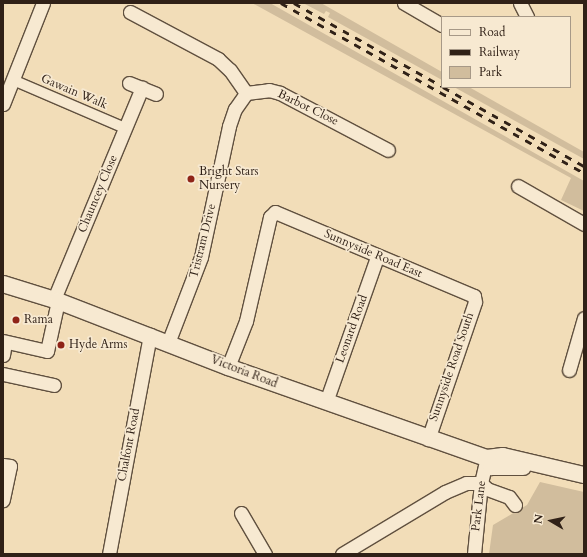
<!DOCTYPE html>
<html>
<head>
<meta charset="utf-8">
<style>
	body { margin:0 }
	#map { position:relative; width:587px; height:557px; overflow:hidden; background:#f2ddb8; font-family:Cardo,serif }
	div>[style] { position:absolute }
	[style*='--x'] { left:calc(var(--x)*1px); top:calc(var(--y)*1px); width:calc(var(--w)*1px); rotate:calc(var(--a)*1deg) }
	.green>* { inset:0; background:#d1bd9d }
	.roads { filter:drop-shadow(1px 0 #60503f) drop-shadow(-1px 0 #60503f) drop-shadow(0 1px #60503f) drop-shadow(0 -1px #60503f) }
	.pedestrian>* { height:10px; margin:-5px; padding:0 5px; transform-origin:5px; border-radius:5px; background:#f7e9d1 }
	.minor>* { height:13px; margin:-6.5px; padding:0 6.5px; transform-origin:6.5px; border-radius:6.5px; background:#f7e9d1 }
	.tertiary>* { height:16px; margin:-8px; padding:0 8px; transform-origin:8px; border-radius:8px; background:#f7e9d1 }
	.rail>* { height:3px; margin-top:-1.5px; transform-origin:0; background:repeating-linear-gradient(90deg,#302117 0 7px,transparent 0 14px) }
	.dots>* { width:11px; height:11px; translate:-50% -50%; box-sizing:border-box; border:2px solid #f7e9d1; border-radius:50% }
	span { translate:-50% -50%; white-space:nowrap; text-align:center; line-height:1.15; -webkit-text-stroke:3.5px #f7e9d1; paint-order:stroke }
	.street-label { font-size:12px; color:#302117 }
	.poi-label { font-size:12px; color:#302117 }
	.left { translate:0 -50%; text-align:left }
	.frame { position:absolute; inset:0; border:4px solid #302117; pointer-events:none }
	.legend { position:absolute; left:441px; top:16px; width:130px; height:72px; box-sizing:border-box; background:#f7e9d1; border:1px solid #a79987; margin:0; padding:5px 7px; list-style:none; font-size:12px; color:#302117 }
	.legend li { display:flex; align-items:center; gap:8px; height:20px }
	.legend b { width:20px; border:1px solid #a79987 }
	.north { position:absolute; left:531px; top:501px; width:40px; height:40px; -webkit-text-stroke:3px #f7e9d1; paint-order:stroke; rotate:279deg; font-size:11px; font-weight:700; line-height:16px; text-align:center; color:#302117 }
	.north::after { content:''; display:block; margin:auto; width:14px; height:18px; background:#302117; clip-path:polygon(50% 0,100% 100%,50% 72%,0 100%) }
</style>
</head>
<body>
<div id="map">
	<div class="green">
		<div style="clip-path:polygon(252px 3px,270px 3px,584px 181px,584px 211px,561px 200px,571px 178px)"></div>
		<div style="clip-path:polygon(303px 3px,321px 3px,442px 72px,442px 80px,328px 17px,330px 13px,326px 11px,324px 14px)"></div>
		<div style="clip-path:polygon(454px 87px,469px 87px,584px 152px,584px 159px)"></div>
		<div style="clip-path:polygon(540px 482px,584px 492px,584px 554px,489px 554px,493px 525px,527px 505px)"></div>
	</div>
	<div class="roads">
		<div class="pedestrian">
			<div style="--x:13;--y:80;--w:122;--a:23.2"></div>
		</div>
		<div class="minor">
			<div style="--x:404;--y:3;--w:44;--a:30.1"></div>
			<div style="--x:520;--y:3;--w:16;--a:63"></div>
			<div style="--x:130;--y:12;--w:100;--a:28.1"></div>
			<div style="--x:218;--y:59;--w:16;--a:43"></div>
			<div style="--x:230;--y:70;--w:28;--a:55"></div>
			<div style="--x:246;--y:93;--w:23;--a:-7"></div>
			<div style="--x:269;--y:90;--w:11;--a:15"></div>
			<div style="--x:280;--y:93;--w:122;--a:27.8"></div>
			<div style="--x:129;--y:83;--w:29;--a:22"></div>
			<div style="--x:3;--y:104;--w:109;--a:-68.4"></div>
			<div style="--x:518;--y:186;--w:76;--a:29.9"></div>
			<div style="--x:54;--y:299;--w:229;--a:-67.4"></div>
			<div style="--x:3;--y:341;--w:45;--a:12.8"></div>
			<div style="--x:47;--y:351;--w:51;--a:-77.6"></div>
			<div style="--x:168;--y:343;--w:92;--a:-69"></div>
			<div style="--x:201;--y:257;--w:134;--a:-77.9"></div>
			<div style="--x:229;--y:126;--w:18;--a:-71"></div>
			<div style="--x:235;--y:109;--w:19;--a:-55"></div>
			<div style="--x:3;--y:355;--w:13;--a:-81"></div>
			<div style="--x:228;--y:367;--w:49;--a:-68.6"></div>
			<div style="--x:246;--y:321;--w:107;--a:-77"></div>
			<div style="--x:270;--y:217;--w:7;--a:-45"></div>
			<div style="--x:275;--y:212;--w:216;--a:22.9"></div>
			<div style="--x:474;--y:296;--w:6;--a:81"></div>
			<div style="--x:475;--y:302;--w:145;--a:108.9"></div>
			<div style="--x:569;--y:370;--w:54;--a:-73.9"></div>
			<div style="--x:3;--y:374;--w:52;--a:12.2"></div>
			<div style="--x:326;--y:402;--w:154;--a:-70.6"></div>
			<div style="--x:3;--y:465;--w:7;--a:8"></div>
			<div style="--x:10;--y:466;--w:35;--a:102"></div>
			<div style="--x:241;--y:513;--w:48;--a:59.7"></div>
			<div style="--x:109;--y:554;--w:223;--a:-79.4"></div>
			<div style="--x:342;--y:554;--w:120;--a:-31"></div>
			<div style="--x:445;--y:492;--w:23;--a:-23"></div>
			<div style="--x:466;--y:483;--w:15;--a:0"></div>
			<div style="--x:481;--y:483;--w:8;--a:45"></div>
			<div style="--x:487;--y:489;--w:23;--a:20"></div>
			<div style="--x:509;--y:497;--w:10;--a:53"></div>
			<div style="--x:474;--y:554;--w:71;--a:-84.4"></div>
			<div style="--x:481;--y:483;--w:26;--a:-77"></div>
		</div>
		<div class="tertiary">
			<div style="--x:3;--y:284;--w:58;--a:17.2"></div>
			<div style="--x:58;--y:301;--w:182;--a:21.2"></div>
			<div style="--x:228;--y:367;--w:275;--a:19.4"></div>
			<div style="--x:487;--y:458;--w:16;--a:-7"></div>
			<div style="--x:503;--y:456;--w:83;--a:13.2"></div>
			<div style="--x:487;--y:458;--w:10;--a:66"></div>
			<div style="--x:491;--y:467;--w:32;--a:0"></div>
		</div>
	</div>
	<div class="rail">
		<div style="--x:281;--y:3;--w:347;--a:29.3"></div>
		<div style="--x:294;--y:3;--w:170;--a:29.3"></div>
		<div style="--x:443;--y:87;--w:162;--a:29.3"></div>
	</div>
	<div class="dots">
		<div style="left:191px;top:179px;background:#8f2418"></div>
		<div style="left:16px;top:320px;background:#8f2418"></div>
		<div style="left:61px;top:345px;background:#8f2418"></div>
	</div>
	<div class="street-label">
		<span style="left:74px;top:92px;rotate:23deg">Gawain Walk</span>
		<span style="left:308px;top:108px;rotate:26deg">Barbot Close</span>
		<span style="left:98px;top:194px;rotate:-67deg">Chauncey Close</span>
		<span style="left:203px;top:241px;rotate:-76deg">Tristram Drive</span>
		<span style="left:373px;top:254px;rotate:23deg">Sunnyside Road East</span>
		<span style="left:352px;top:329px;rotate:-70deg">Leonard Road</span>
		<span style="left:452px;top:367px;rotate:-71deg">Sunnyside Road South</span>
		<span style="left:244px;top:372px;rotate:21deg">Victoria Road</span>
		<span style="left:129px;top:445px;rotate:-79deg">Chalfont Road</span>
		<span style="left:479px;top:506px;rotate:-83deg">Park Lane</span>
	</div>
	<div class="poi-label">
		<span class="left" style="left:199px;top:179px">Bright Stars<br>Nursery</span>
		<span class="left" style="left:24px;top:320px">Rama</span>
		<span class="left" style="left:69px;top:345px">Hyde Arms</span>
	</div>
	<div class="frame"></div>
	<ul class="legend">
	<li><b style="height:5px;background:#f7e9d1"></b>Road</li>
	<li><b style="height:5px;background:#302117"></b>Railway</li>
	<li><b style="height:11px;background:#d1bd9d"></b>Park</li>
	</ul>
	<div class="north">N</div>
</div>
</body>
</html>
